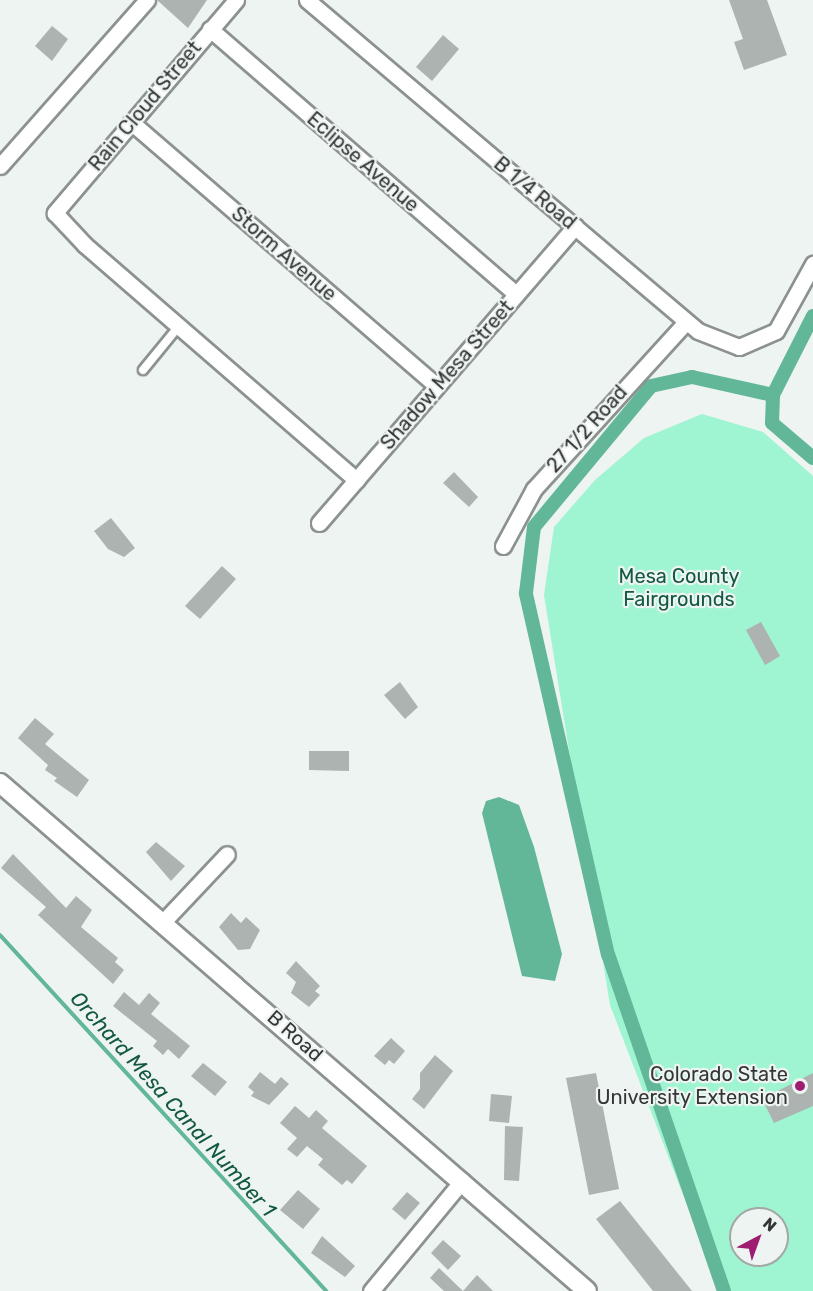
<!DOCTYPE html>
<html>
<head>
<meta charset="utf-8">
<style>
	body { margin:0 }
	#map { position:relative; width:813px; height:1291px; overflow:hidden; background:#eef4f1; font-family:Rubik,sans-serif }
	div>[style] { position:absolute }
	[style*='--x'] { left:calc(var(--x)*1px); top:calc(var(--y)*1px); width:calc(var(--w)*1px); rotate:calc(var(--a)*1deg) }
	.green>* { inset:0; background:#9ff4d2 }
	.water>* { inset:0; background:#61b797 }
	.stream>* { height:4px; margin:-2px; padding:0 2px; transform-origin:2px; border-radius:2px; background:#61b797 }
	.canal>* { height:14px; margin:-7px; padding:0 7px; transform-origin:7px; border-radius:7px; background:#61b797 }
	.building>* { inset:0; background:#adb3b0 }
	.roads { filter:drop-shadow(2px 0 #8c928f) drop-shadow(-2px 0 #8c928f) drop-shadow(0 2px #8c928f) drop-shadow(0 -2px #8c928f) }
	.service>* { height:8px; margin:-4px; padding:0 4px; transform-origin:4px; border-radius:4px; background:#fff }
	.minor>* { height:15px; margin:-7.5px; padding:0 7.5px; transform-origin:7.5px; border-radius:7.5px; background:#fff }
	.tertiary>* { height:18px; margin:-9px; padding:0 9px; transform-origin:9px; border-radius:9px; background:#fff }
	.dots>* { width:16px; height:16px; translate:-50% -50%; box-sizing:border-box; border:3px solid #eef4f1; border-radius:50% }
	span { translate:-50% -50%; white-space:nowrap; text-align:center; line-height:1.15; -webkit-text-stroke:4.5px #eef4f1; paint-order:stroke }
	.street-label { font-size:20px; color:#333635 }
	.park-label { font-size:20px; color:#135842 }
	.poi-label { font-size:20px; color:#333635 }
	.right { translate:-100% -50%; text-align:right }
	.water-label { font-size:21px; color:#135842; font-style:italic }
	.north { position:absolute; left:729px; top:1207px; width:60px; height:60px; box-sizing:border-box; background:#eef4f1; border:2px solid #a3a8a6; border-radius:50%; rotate:41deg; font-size:16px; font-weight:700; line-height:24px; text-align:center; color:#333635 }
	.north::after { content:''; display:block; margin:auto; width:21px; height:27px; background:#9e1d70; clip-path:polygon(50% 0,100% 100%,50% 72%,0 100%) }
</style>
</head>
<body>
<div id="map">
	<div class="green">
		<div style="clip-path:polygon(evenodd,702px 414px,763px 432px,813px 476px,813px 1291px,720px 1291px,610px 1005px,544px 595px,554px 527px,595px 480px,644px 438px,702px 414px,741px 1219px,777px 1219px,777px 1255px,741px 1255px,741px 1219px)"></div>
	</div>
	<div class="water">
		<div style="clip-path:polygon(499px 797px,519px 805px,534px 847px,562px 954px,555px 981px,522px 976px,482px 813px,486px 801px)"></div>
	</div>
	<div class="stream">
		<div style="--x:0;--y:935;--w:483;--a:47.5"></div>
	</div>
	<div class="canal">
		<div style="--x:813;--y:316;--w:89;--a:116.9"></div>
		<div style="--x:773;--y:395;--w:28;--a:92"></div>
		<div style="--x:772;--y:423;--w:54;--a:40.5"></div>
		<div style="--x:724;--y:1291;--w:355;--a:-109"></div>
		<div style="--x:608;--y:955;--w:371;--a:-102.8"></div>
		<div style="--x:526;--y:593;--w:66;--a:-83.1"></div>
		<div style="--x:534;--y:527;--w:183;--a:-50.3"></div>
		<div style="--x:651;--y:386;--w:42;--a:-12.4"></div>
		<div style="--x:692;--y:377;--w:83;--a:12.5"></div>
	</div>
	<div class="building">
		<div style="clip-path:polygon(157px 0,207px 0,188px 28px)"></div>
		<div style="clip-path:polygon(729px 0,767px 0,787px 55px,744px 70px,734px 42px,743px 39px)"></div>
		<div style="clip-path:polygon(52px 26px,68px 39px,52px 61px,35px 46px)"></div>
		<div style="clip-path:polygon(443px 35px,459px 49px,432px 81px,416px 67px)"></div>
		<div style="clip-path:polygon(454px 472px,478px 497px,469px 507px,443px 483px)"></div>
		<div style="clip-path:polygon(111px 518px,135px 548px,124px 557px,108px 549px,94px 531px)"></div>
		<div style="clip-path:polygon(222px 566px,236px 579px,200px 619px,185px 606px)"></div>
		<div style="clip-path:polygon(761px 622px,780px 656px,765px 665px,746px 630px)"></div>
		<div style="clip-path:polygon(400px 682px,418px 707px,405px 719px,384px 695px)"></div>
		<div style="clip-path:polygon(35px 718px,54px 734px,45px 744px,89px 780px,77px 797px,54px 781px,57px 778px,45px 770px,48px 765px,18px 738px)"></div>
		<div style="clip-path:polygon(309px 751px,349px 751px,349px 771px,309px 770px)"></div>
		<div style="clip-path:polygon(156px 842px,185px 866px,171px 881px,146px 852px)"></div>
		<div style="clip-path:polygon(13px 854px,66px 908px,76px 896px,92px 910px,81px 927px,118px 958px,115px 962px,124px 970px,113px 984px,38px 915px,46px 907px,1px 868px)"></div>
		<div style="clip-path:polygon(231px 913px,241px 923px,246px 917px,260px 930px,250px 949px,238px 950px,219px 927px)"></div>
		<div style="clip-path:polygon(296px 961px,320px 986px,315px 991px,320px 995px,309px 1007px,291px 993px,296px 982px,286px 973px)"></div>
		<div style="clip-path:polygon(124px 992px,139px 1005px,149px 993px,160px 1003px,151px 1014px,190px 1046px,179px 1059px,168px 1049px,163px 1055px,153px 1046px,157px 1041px,113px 1006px)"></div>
		<div style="clip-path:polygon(391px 1038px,405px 1051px,394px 1064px,389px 1060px,385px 1065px,374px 1056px)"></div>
		<div style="clip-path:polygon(435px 1055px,453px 1071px,424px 1109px,412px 1099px,420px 1089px,420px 1073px)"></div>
		<div style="clip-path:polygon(203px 1063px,227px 1082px,215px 1096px,191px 1076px)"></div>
		<div style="clip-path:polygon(260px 1072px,275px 1084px,281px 1077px,289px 1084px,269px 1105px,251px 1096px,254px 1092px,248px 1087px)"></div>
		<div style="clip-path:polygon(596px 1073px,619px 1189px,589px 1195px,566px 1078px)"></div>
		<div style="clip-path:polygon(813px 1073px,813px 1106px,774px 1123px,762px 1099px)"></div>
		<div style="clip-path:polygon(491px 1094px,512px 1096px,509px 1123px,489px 1121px)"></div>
		<div style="clip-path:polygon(295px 1106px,309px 1118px,316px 1110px,328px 1121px,322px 1128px,367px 1166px,352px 1184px,347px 1180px,342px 1185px,318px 1165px,323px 1159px,307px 1146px,297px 1157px,287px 1149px,297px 1138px,280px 1123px)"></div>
		<div style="clip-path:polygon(505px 1126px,523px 1127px,519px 1181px,504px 1180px)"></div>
		<div style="clip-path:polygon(298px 1190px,320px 1209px,303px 1229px,280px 1210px)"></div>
		<div style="clip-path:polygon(407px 1192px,420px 1203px,405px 1220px,392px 1209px)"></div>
		<div style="clip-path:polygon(620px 1201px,692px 1291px,653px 1291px,596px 1219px)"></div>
		<div style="clip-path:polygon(322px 1236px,355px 1266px,345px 1277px,311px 1253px)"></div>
		<div style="clip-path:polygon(443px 1240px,461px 1256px,448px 1270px,431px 1253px)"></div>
		<div style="clip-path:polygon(439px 1268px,463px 1291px,477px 1275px,493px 1291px,444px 1291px,430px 1278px)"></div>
	</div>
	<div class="roads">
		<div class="service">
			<div style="--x:143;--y:370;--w:57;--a:-50.7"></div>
		</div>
		<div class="minor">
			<div style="--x:236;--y:0;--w:280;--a:130.4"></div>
			<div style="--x:55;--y:213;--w:44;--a:46.8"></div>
			<div style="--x:85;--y:245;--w:359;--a:40.9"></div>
			<div style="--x:307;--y:0;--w:512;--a:40.25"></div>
			<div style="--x:698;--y:331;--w:44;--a:21.3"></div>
			<div style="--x:739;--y:347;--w:40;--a:-23.4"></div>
			<div style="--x:776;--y:331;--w:77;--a:-61.1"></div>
			<div style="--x:210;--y:29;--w:405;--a:40.9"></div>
			<div style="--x:131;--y:122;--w:404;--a:40.8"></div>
			<div style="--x:0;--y:166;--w:222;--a:-48.5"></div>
			<div style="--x:319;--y:523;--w:392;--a:-49.2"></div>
			<div style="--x:503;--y:546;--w:65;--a:-61.5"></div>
			<div style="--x:534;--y:489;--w:226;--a:-47.7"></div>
			<div style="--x:163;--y:922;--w:93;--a:-46.7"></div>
			<div style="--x:371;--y:1291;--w:143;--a:-50.4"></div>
		</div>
		<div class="tertiary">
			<div style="--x:0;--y:783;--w:776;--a:40.87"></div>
		</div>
	</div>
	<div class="dots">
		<div style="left:800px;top:1086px;background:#9e1d70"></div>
	</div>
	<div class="street-label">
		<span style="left:145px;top:106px;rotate:-50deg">Rain Cloud Street</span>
		<span style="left:363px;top:162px;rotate:41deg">Eclipse Avenue</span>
		<span style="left:535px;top:193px;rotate:40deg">B 1/4 Road</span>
		<span style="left:284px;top:254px;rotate:41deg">Storm Avenue</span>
		<span style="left:447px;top:375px;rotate:-49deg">Shadow Mesa Street</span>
		<span style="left:587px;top:429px;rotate:-48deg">27 1/2 Road</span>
		<span style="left:295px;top:1036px;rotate:41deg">B Road</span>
	</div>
	<div class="park-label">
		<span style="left:679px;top:588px">Mesa County<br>Fairgrounds</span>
	</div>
	<div class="poi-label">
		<span class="right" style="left:788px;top:1086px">Colorado State<br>University Extension</span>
	</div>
	<div class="water-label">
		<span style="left:173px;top:1104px;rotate:48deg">Orchard Mesa Canal Number 1</span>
	</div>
	<div class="north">N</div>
</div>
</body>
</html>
